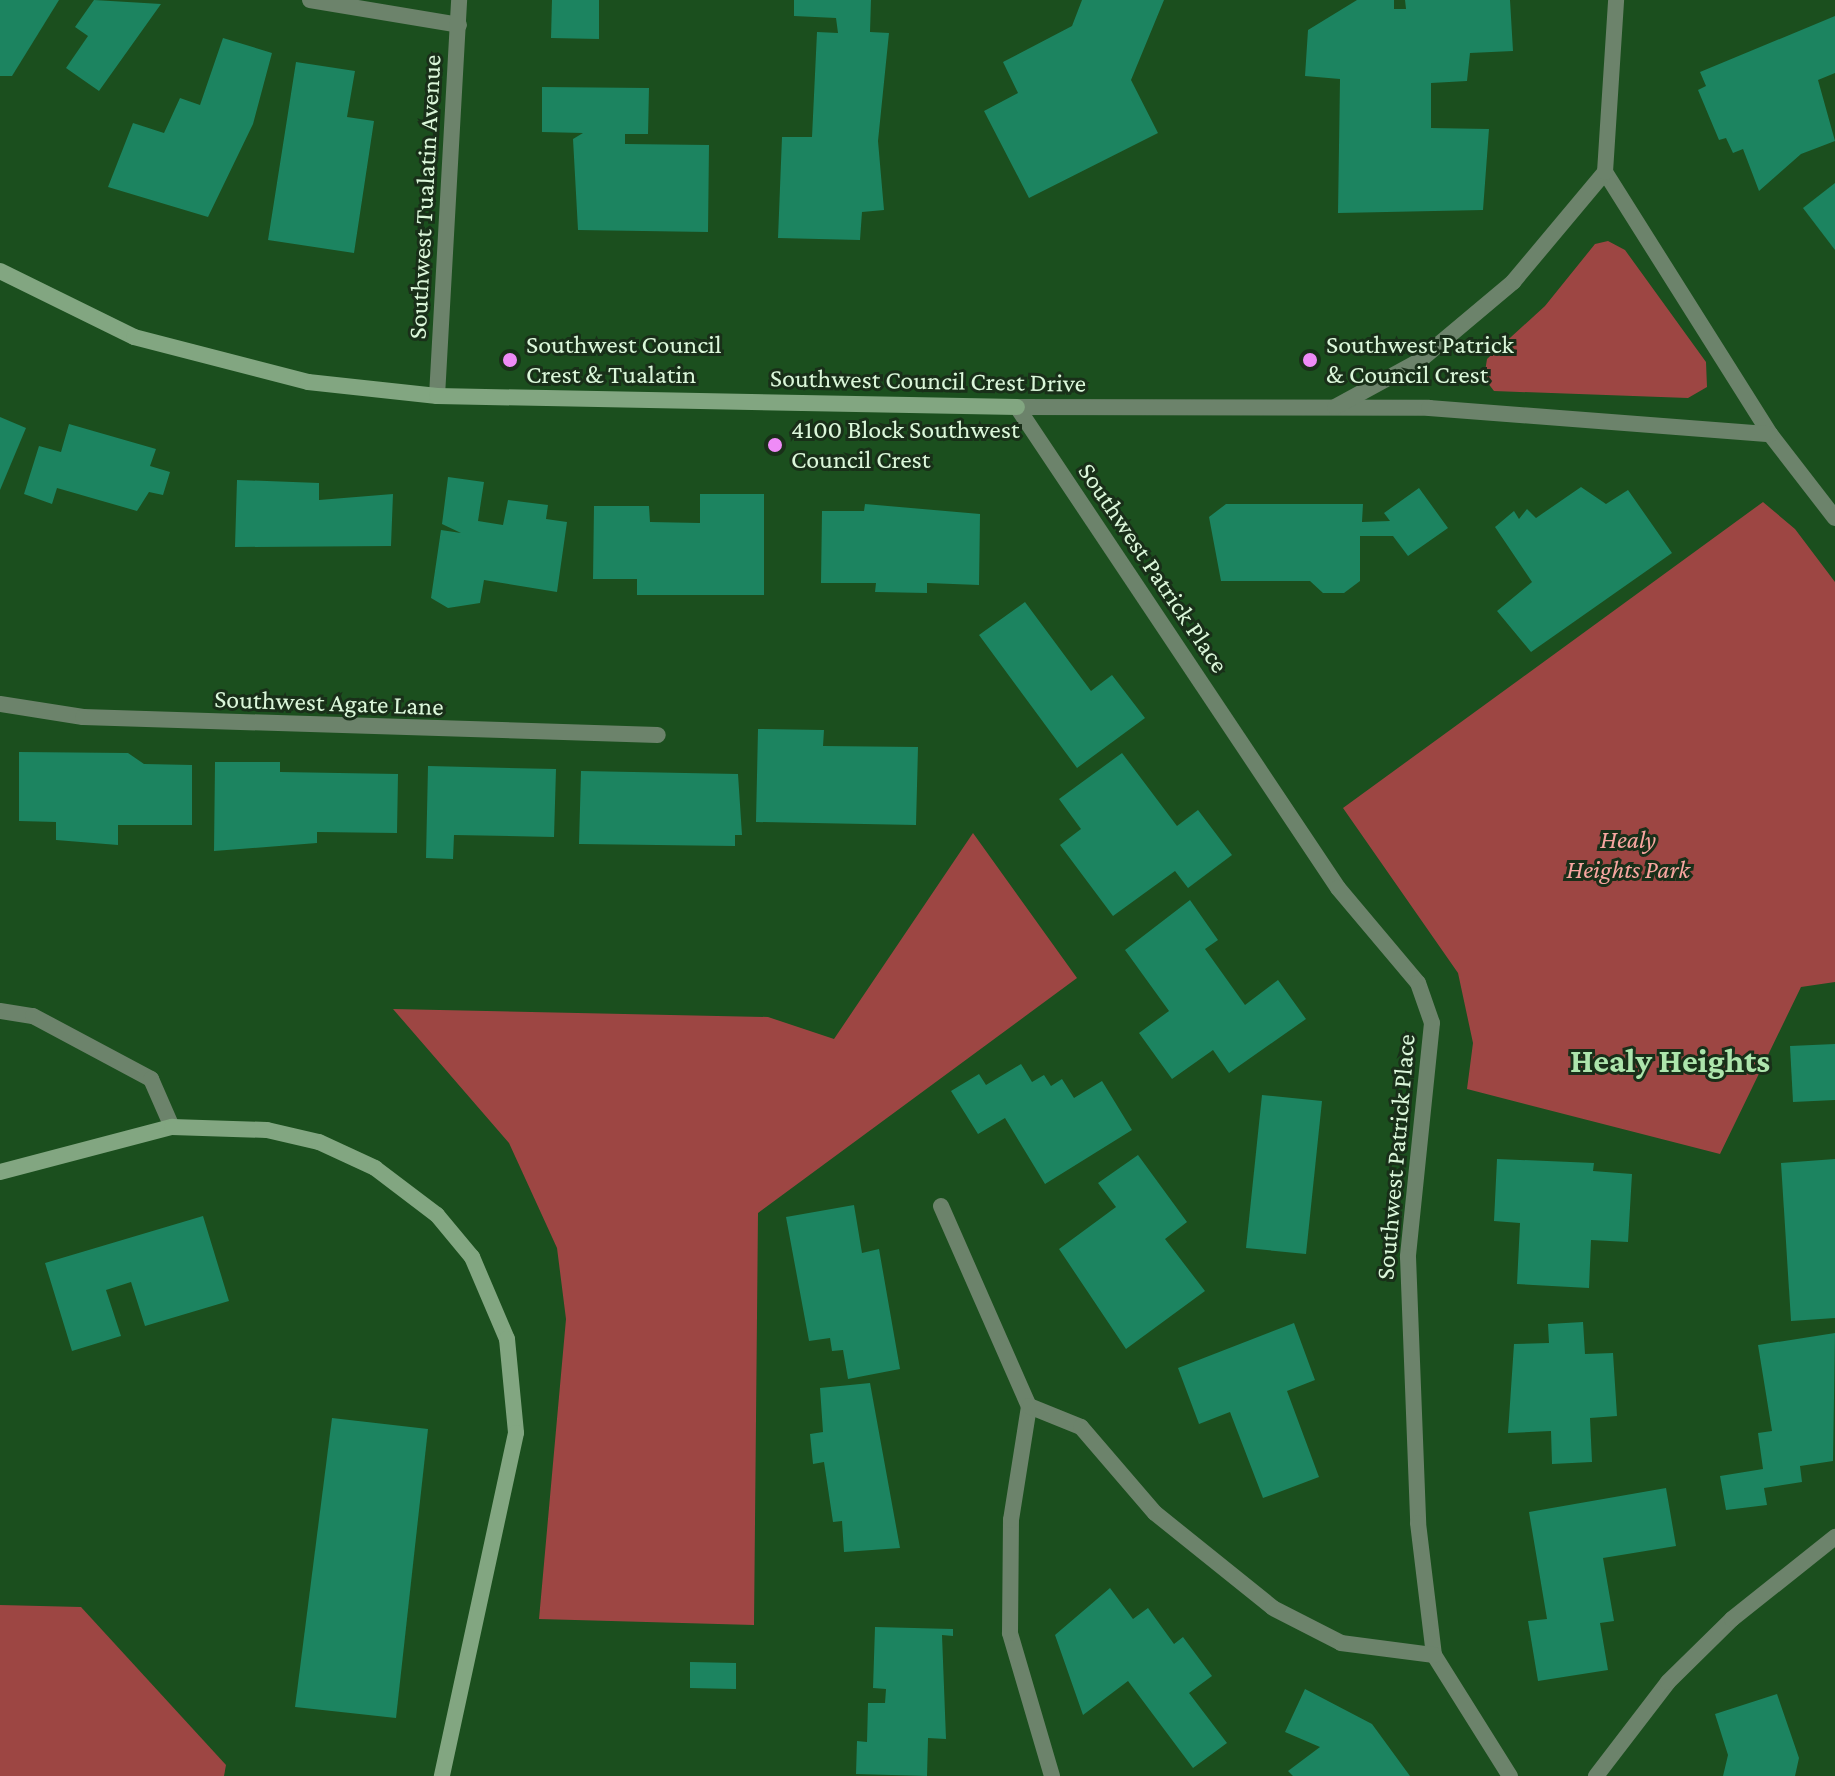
<!DOCTYPE html>
<html>
<head>
<meta charset="utf-8">
<style>
	body { margin:0 }
	#map { position:relative; width:1835px; height:1776px; overflow:hidden; background:#1b4f1e; font-family:"Crimson Pro",serif }
	div>[style] { position:absolute }
	[style*='--x'] { left:calc(var(--x)*1px); top:calc(var(--y)*1px); width:calc(var(--w)*1px); rotate:calc(var(--a)*1deg) }
	.green>* { inset:0; background:#9d4643 }
	.building>* { inset:0; background:#1c8460 }
	.lane>* { height:16px; margin:-8px; padding:0 8px; transform-origin:8px; border-radius:8px; background:#6c836b }
	.street>* { height:16px; margin:-8px; padding:0 8px; transform-origin:8px; border-radius:8px; background:#6c836b }
	.secondary>* { height:16px; margin:-8px; padding:0 8px; transform-origin:8px; border-radius:8px; background:#82a681 }
	.dots>* { width:22px; height:22px; translate:-50% -50%; box-sizing:border-box; border:4px solid #192f19; border-radius:50% }
	span { translate:-50% -50%; white-space:nowrap; text-align:center; line-height:1.15; -webkit-text-stroke:6px #192f19; paint-order:stroke }
	.street-label { font-size:26px; color:#dbf7da }
	.poi-label { font-size:26px; color:#dbf7da }
	.left { translate:0 -50%; text-align:left }
	.park-label { font-size:26px; color:#f8a6a0; font-style:italic }
	.district-label { font-size:34px; color:#ade5ac; font-weight:700 }
</style>
</head>
<body>
<div id="map">
	<div class="green">
		<div style="clip-path:polygon(1608px 241px,1625px 250px,1706px 362px,1707px 387px,1688px 398px,1494px 391px,1484px 378px,1487px 359px,1545px 306px,1595px 244px)"></div>
		<div style="clip-path:polygon(1763px 502px,1795px 529px,1835px 582px,1835px 982px,1801px 987px,1720px 1154px,1467px 1089px,1473px 1043px,1458px 973px,1343px 808px)"></div>
		<div style="clip-path:polygon(973px 833px,1077px 978px,758px 1213px,754px 1625px,539px 1619px,566px 1319px,557px 1248px,509px 1143px,393px 1009px,768px 1017px,834px 1039px)"></div>
		<div style="clip-path:polygon(0 1605px,81px 1607px,226px 1765px,224px 1776px,0 1776px)"></div>
	</div>
	<div class="building">
		<div style="clip-path:polygon(0 0,59px 0,12px 76px,0 76px)"></div>
		<div style="clip-path:polygon(94px 0,161px 4px,99px 91px,66px 68px,88px 36px,75px 27px)"></div>
		<div style="clip-path:polygon(552px 0,599px 0,599px 39px,551px 38px)"></div>
		<div style="clip-path:polygon(794px 0,871px 0,870px 32px,889px 33px,878px 141px,884px 210px,862px 212px,860px 240px,778px 238px,782px 137px,812px 137px,817px 32px,838px 33px,836px 18px,794px 16px)"></div>
		<div style="clip-path:polygon(1082px 0,1164px 0,1131px 80px,1158px 133px,1029px 198px,984px 111px,1018px 93px,1003px 62px,1072px 26px)"></div>
		<div style="clip-path:polygon(1357px 0,1394px 0,1394px 9px,1406px 9px,1405px 0,1510px 0,1513px 51px,1470px 53px,1467px 81px,1431px 83px,1431px 128px,1489px 129px,1483px 210px,1338px 213px,1340px 79px,1305px 76px,1308px 30px)"></div>
		<div style="clip-path:polygon(1835px 16px,1835px 73px,1818px 80px,1835px 141px,1801px 154px,1759px 191px,1743px 149px,1733px 153px,1726px 138px,1719px 140px,1698px 90px,1706px 86px,1700px 72px)"></div>
		<div style="clip-path:polygon(223px 38px,272px 53px,253px 124px,208px 217px,108px 187px,133px 123px,164px 133px,180px 98px,200px 105px)"></div>
		<div style="clip-path:polygon(296px 62px,355px 71px,347px 117px,374px 121px,354px 253px,268px 240px)"></div>
		<div style="clip-path:polygon(542px 87px,649px 88px,648px 134px,625px 134px,625px 144px,709px 145px,708px 232px,578px 230px,573px 139px,583px 133px,542px 132px)"></div>
		<div style="clip-path:polygon(1835px 183px,1835px 250px,1803px 208px)"></div>
		<div style="clip-path:polygon(0 417px,26px 428px,0 490px)"></div>
		<div style="clip-path:polygon(69px 424px,156px 449px,150px 466px,170px 472px,163px 495px,149px 492px,137px 511px,57px 488px,52px 504px,24px 494px,39px 446px,61px 452px)"></div>
		<div style="clip-path:polygon(448px 477px,484px 482px,478px 521px,503px 525px,508px 500px,548px 505px,546px 519px,567px 522px,557px 592px,484px 580px,480px 603px,448px 608px,431px 598px,441px 530px,461px 533px,442px 524px)"></div>
		<div style="clip-path:polygon(237px 480px,319px 483px,319px 500px,393px 494px,391px 546px,235px 547px)"></div>
		<div style="clip-path:polygon(1581px 487px,1606px 504px,1628px 490px,1672px 553px,1531px 652px,1497px 611px,1532px 582px,1495px 527px,1514px 511px,1519px 519px,1527px 509px,1536px 518px)"></div>
		<div style="clip-path:polygon(1419px 488px,1448px 528px,1408px 556px,1393px 536px,1360px 536px,1360px 581px,1344px 593px,1323px 593px,1310px 581px,1221px 581px,1209px 517px,1226px 504px,1363px 504px,1362px 522px,1390px 521px,1384px 513px)"></div>
		<div style="clip-path:polygon(700px 494px,764px 494px,764px 595px,637px 595px,637px 579px,593px 579px,594px 506px,649px 506px,650px 522px,700px 523px)"></div>
		<div style="clip-path:polygon(865px 504px,980px 514px,979px 585px,927px 583px,927px 593px,875px 592px,876px 583px,821px 583px,822px 511px,864px 511px)"></div>
		<div style="clip-path:polygon(1025px 602px,1091px 691px,1112px 675px,1145px 718px,1077px 768px,979px 635px)"></div>
		<div style="clip-path:polygon(758px 729px,824px 730px,823px 746px,918px 747px,916px 825px,756px 822px)"></div>
		<div style="clip-path:polygon(19px 752px,128px 753px,144px 764px,192px 765px,192px 825px,118px 825px,118px 845px,56px 840px,56px 822px,19px 821px)"></div>
		<div style="clip-path:polygon(1122px 753px,1177px 826px,1198px 810px,1232px 855px,1188px 888px,1175px 871px,1113px 916px,1060px 845px,1081px 829px,1059px 799px)"></div>
		<div style="clip-path:polygon(215px 762px,280px 762px,280px 772px,398px 774px,397px 833px,317px 832px,317px 843px,214px 851px)"></div>
		<div style="clip-path:polygon(428px 766px,556px 769px,554px 837px,454px 835px,453px 859px,426px 858px)"></div>
		<div style="clip-path:polygon(581px 771px,738px 774px,742px 835px,735px 835px,735px 846px,579px 844px)"></div>
		<div style="clip-path:polygon(1190px 900px,1218px 940px,1205px 949px,1245px 1005px,1278px 980px,1306px 1019px,1229px 1073px,1213px 1050px,1172px 1079px,1139px 1033px,1169px 1011px,1125px 950px)"></div>
		<div style="clip-path:polygon(1835px 1044px,1835px 1100px,1793px 1102px,1790px 1046px)"></div>
		<div style="clip-path:polygon(1021px 1064px,1032px 1082px,1044px 1075px,1051px 1086px,1062px 1079px,1074px 1098px,1102px 1081px,1132px 1130px,1045px 1184px,1005px 1118px,978px 1134px,951px 1091px,979px 1074px,986px 1085px)"></div>
		<div style="clip-path:polygon(1262px 1095px,1322px 1101px,1306px 1254px,1246px 1248px)"></div>
		<div style="clip-path:polygon(1138px 1155px,1187px 1222px,1165px 1239px,1205px 1291px,1126px 1349px,1059px 1249px,1116px 1207px,1098px 1183px)"></div>
		<div style="clip-path:polygon(1497px 1159px,1594px 1163px,1593px 1171px,1632px 1174px,1628px 1242px,1591px 1240px,1589px 1288px,1517px 1284px,1520px 1223px,1494px 1221px)"></div>
		<div style="clip-path:polygon(1835px 1159px,1835px 1318px,1791px 1321px,1781px 1163px)"></div>
		<div style="clip-path:polygon(854px 1205px,862px 1253px,879px 1249px,900px 1369px,848px 1379px,843px 1350px,832px 1351px,830px 1338px,809px 1341px,786px 1217px)"></div>
		<div style="clip-path:polygon(203px 1216px,229px 1301px,145px 1326px,131px 1282px,106px 1290px,121px 1336px,72px 1351px,45px 1263px)"></div>
		<div style="clip-path:polygon(1583px 1322px,1585px 1354px,1613px 1353px,1617px 1416px,1590px 1418px,1592px 1462px,1552px 1464px,1551px 1431px,1508px 1433px,1514px 1344px,1549px 1343px,1548px 1324px)"></div>
		<div style="clip-path:polygon(1294px 1323px,1315px 1380px,1287px 1391px,1319px 1477px,1263px 1498px,1230px 1412px,1199px 1424px,1178px 1368px)"></div>
		<div style="clip-path:polygon(1835px 1333px,1833px 1461px,1800px 1466px,1802px 1482px,1764px 1488px,1767px 1505px,1726px 1510px,1720px 1476px,1763px 1469px,1758px 1433px,1772px 1431px,1758px 1345px)"></div>
		<div style="clip-path:polygon(870px 1383px,900px 1548px,844px 1552px,842px 1521px,833px 1522px,824px 1462px,813px 1464px,810px 1434px,823px 1432px,820px 1388px)"></div>
		<div style="clip-path:polygon(332px 1418px,428px 1429px,396px 1718px,295px 1707px)"></div>
		<div style="clip-path:polygon(1666px 1488px,1676px 1546px,1603px 1558px,1614px 1621px,1600px 1623px,1608px 1670px,1538px 1681px,1528px 1621px,1547px 1619px,1529px 1512px)"></div>
		<div style="clip-path:polygon(1110px 1588px,1133px 1619px,1148px 1608px,1174px 1644px,1183px 1637px,1212px 1676px,1189px 1693px,1227px 1743px,1193px 1768px,1128px 1681px,1083px 1715px,1055px 1635px)"></div>
		<div style="clip-path:polygon(875px 1627px,953px 1629px,953px 1636px,942px 1635px,946px 1739px,928px 1738px,927px 1776px,856px 1774px,857px 1741px,867px 1742px,868px 1703px,885px 1703px,886px 1689px,873px 1688px)"></div>
		<div style="clip-path:polygon(690px 1662px,736px 1663px,736px 1689px,690px 1688px)"></div>
		<div style="clip-path:polygon(1305px 1689px,1372px 1724px,1410px 1776px,1293px 1776px,1288px 1771px,1320px 1747px,1285px 1732px)"></div>
		<div style="clip-path:polygon(1777px 1694px,1799px 1758px,1795px 1776px,1723px 1776px,1728px 1755px,1715px 1714px)"></div>
	</div>
	<div class="lane">
		<div style="--x:941;--y:1206;--w:219;--a:66.3"></div>
	</div>
	<div class="street">
		<div style="--x:310;--y:0;--w:151;--a:9.5"></div>
		<div style="--x:1605;--y:172;--w:310;--a:57.8"></div>
		<div style="--x:1770;--y:434;--w:106;--a:52.3"></div>
		<div style="--x:437;--y:396;--w:397;--a:-86.8"></div>
		<div style="--x:1017;--y:407;--w:578;--a:56.28"></div>
		<div style="--x:1338;--y:888;--w:124;--a:49.9"></div>
		<div style="--x:1418;--y:983;--w:42;--a:70.7"></div>
		<div style="--x:1432;--y:1023;--w:235;--a:95.9"></div>
		<div style="--x:1408;--y:1257;--w:266;--a:87.8"></div>
		<div style="--x:1418;--y:1523;--w:133;--a:83.1"></div>
		<div style="--x:1434;--y:1655;--w:143;--a:57.9"></div>
		<div style="--x:1017;--y:407;--w:412;--a:0.1"></div>
		<div style="--x:1429;--y:408;--w:342;--a:4.4"></div>
		<div style="--x:1335;--y:407;--w:96;--a:-28.7"></div>
		<div style="--x:1419;--y:361;--w:123;--a:-40"></div>
		<div style="--x:1513;--y:282;--w:143;--a:-50.1"></div>
		<div style="--x:1605;--y:172;--w:172;--a:-86.3"></div>
		<div style="--x:0;--y:704;--w:84;--a:8.9"></div>
		<div style="--x:83;--y:717;--w:575;--a:1.79"></div>
		<div style="--x:0;--y:1011;--w:33;--a:9"></div>
		<div style="--x:33;--y:1016;--w:134;--a:28.1"></div>
		<div style="--x:151;--y:1079;--w:52;--a:66.4"></div>
		<div style="--x:1052;--y:1776;--w:149;--a:-106.4"></div>
		<div style="--x:1010;--y:1633;--w:113;--a:-89.5"></div>
		<div style="--x:1011;--y:1520;--w:115;--a:-81"></div>
		<div style="--x:1029;--y:1406;--w:56;--a:22"></div>
		<div style="--x:1081;--y:1427;--w:113;--a:49.3"></div>
		<div style="--x:1155;--y:1513;--w:151;--a:38.8"></div>
		<div style="--x:1273;--y:1608;--w:76;--a:27.2"></div>
		<div style="--x:1341;--y:1643;--w:94;--a:7.4"></div>
		<div style="--x:1596;--y:1776;--w:118;--a:-52.5"></div>
		<div style="--x:1668;--y:1682;--w:90;--a:-44.5"></div>
		<div style="--x:1732;--y:1619;--w:132;--a:-38.5"></div>
	</div>
	<div class="secondary">
		<div style="--x:0;--y:271;--w:149;--a:26.2"></div>
		<div style="--x:134;--y:337;--w:180;--a:14.5"></div>
		<div style="--x:308;--y:382;--w:130;--a:6.2"></div>
		<div style="--x:437;--y:396;--w:580;--a:1.09"></div>
		<div style="--x:0;--y:1172;--w:178;--a:-14.7"></div>
		<div style="--x:172;--y:1127;--w:95;--a:1.8"></div>
		<div style="--x:267;--y:1130;--w:53;--a:13"></div>
		<div style="--x:319;--y:1142;--w:62;--a:24.9"></div>
		<div style="--x:375;--y:1168;--w:78;--a:37.2"></div>
		<div style="--x:437;--y:1215;--w:55;--a:50.2"></div>
		<div style="--x:472;--y:1257;--w:89;--a:66.9"></div>
		<div style="--x:507;--y:1339;--w:94;--a:84.5"></div>
		<div style="--x:516;--y:1433;--w:351;--a:102.2"></div>
	</div>
	<div class="dots">
		<div style="left:510px;top:360px;background:#ef8bf7"></div>
		<div style="left:1310px;top:360px;background:#ef8bf7"></div>
		<div style="left:775px;top:445px;background:#ef8bf7"></div>
	</div>
	<div class="street-label">
		<span style="left:425px;top:197px;rotate:-87deg">Southwest Tualatin Avenue</span>
		<span style="left:928px;top:381px;rotate:1deg">Southwest Council Crest Drive</span>
		<span style="left:1153px;top:568px;rotate:56deg">Southwest Patrick Place</span>
		<span style="left:329px;top:703px;rotate:2deg">Southwest Agate Lane</span>
		<span style="left:1396px;top:1157px;rotate:-85deg">Southwest Patrick Place</span>
	</div>
	<div class="poi-label">
		<span class="left" style="left:526px;top:360px">Southwest Council<br>Crest &amp; Tualatin</span>
		<span class="left" style="left:1326px;top:360px">Southwest Patrick<br>&amp; Council Crest</span>
		<span class="left" style="left:791px;top:445px">4100 Block Southwest<br>Council Crest</span>
	</div>
	<div class="park-label">
		<span style="left:1628px;top:855px">Healy<br>Heights Park</span>
	</div>
	<div class="district-label">
		<span style="left:1670px;top:1061px">Healy Heights</span>
	</div>
</div>
</body>
</html>
